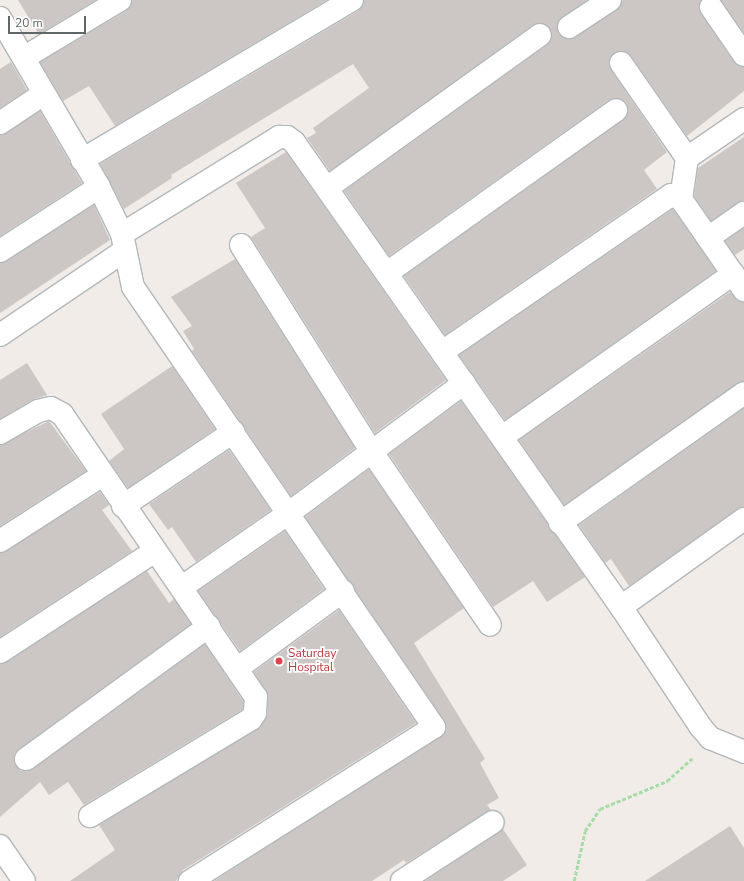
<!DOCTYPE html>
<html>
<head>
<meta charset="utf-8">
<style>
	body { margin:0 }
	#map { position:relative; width:744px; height:881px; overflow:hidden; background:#f1ece7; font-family:"Nunito Sans",sans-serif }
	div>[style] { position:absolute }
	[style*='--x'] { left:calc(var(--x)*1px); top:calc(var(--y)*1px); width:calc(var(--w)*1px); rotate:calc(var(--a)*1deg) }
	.building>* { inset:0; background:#ccc7c4 }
	.path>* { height:2.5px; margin-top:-1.25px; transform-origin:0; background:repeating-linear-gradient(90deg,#a8dca6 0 4px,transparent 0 6px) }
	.roads { filter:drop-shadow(1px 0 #b2b8ba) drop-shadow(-1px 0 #b2b8ba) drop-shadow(0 1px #b2b8ba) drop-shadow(0 -1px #b2b8ba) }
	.minor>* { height:22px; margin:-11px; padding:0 11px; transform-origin:11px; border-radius:11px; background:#fff }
	.dots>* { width:11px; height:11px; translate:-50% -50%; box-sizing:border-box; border:2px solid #fff; border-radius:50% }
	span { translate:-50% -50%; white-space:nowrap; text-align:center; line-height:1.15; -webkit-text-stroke:3.5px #fff; paint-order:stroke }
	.health-label { font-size:12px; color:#be3a42 }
	.left { translate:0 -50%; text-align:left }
	.scale { position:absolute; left:8px; top:16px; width:78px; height:18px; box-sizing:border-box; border:2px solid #5e6668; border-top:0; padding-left:5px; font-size:12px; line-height:14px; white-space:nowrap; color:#5e6668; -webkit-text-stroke:3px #fff; paint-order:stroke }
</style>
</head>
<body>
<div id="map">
	<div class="building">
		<div style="clip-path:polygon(18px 0,96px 0,39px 34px)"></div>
		<div style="clip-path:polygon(132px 0,327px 0,115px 126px,89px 86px,63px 101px,40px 62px,126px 11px)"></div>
		<div style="clip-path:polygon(364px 0,587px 0,558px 22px,558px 34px,569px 39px,617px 10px,622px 0,701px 0,701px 14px,734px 62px,744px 67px,744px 91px,687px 136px,631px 56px,620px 51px,614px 53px,609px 64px,611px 70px,667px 152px,644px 170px,657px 189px,445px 335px,404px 276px,623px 120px,628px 109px,626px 102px,615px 98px,609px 100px,389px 256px,344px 191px,547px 45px,552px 33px,545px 24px,533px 25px,330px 171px,307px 138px,316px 133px,313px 128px,369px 88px,353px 64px,171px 175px,172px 178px,124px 209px,100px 164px,358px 11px)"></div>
		<div style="clip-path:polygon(721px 0,744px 0,744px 33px)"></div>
		<div style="clip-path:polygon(11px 62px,27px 90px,0 108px,0 69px)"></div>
		<div style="clip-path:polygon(40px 111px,82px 183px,0 236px,0 135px)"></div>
		<div style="clip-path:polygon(744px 137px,744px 201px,711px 221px,694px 196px,698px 168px)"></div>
		<div style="clip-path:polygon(286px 152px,446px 380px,375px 433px,251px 237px,265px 228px,236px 183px)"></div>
		<div style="clip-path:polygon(94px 205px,110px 240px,0 313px,0 263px)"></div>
		<div style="clip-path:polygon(673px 209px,716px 271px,505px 420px,459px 355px)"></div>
		<div style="clip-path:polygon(744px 228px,744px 249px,735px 255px,725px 241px)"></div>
		<div style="clip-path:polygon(235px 259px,355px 448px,291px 496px,192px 351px,194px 349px,183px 331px,192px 326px,171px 297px)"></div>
		<div style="clip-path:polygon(730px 292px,738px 301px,744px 302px,744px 381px,564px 505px,519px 440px)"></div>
		<div style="clip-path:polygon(27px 363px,47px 395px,32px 400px,0 419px,0 380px)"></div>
		<div style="clip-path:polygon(172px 366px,215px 429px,128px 488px,109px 461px,124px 449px,101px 414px)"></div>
		<div style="clip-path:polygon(461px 401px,585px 577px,547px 602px,533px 581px,493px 607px,389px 454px)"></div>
		<div style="clip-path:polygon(744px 408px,744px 507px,629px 586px,611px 559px,605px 563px,579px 525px)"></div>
		<div style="clip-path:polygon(49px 421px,86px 471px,0 526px,0 445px)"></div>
		<div style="clip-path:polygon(229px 450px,271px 510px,196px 562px,172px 527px,168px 530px,149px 504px)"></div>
		<div style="clip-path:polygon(369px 469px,464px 608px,414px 643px,485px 759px,480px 763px,499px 798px,487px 805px,491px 810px,406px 863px,404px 860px,372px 881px,214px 881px,445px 732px,444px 720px,305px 517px)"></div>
		<div style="clip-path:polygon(100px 492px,109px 505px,102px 510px,132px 551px,0 637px,0 553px)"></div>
		<div style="clip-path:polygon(285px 531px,324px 589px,240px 651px,198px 591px)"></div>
		<div style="clip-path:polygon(147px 571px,169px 603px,174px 599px,191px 624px,19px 749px,14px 754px,16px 766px,21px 771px,33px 769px,205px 644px,243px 701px,243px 709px,84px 805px,68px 782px,49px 795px,40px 782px,0 817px,0 664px)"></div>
		<div style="clip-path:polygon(339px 610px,416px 723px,183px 870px,176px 881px,70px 881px,115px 850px,99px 825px,261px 726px,267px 714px,268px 697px,254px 672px)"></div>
		<div style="clip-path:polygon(730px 826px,744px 848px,744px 881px,645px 881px)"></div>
		<div style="clip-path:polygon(503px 829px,527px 865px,503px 881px,425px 881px)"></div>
	</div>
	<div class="path">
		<div style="--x:574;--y:881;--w:51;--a:-77.6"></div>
		<div style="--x:585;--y:831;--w:27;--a:-56"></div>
		<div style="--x:600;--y:809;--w:73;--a:-22.7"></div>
		<div style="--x:667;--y:781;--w:36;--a:-42"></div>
	</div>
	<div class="roads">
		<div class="minor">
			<div style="--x:711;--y:7;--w:58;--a:55.5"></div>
			<div style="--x:0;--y:18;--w:196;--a:59.6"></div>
			<div style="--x:99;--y:187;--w:52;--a:63.9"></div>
			<div style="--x:122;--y:234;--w:54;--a:78.3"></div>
			<div style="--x:133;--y:287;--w:533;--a:55.62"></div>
			<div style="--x:434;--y:727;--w:289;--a:147.7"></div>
			<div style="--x:569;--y:27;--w:49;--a:-33.4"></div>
			<div style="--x:25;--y:57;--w:111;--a:-31"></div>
			<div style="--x:621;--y:63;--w:116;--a:55.2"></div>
			<div style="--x:687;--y:158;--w:41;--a:98.3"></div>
			<div style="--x:0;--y:123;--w:50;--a:-33.7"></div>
			<div style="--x:687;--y:158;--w:69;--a:-34.4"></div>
			<div style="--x:82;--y:160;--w:314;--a:-30.7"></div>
			<div style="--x:327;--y:188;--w:262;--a:-35.7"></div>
			<div style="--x:122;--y:234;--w:185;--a:-31.7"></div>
			<div style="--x:279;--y:137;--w:8;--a:0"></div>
			<div style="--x:287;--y:137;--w:9;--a:36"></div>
			<div style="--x:294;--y:142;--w:568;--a:54.88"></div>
			<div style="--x:621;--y:607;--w:143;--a:56.4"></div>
			<div style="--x:700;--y:726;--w:16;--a:50"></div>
			<div style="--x:710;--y:738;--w:37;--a:22"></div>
			<div style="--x:708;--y:238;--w:44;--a:-34.8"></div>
			<div style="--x:241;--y:245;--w:245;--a:57.7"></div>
			<div style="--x:372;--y:452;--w:209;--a:55.7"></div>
			<div style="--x:0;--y:251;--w:118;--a:-32.9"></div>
			<div style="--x:387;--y:273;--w:281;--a:-35.4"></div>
			<div style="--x:0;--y:335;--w:150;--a:-34.1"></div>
			<div style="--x:442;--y:352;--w:278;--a:-34.4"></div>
			<div style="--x:671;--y:195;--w:11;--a:22"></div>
			<div style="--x:681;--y:199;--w:111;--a:55.3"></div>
			<div style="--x:0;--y:433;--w:44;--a:-30.1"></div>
			<div style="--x:38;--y:411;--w:13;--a:-13"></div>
			<div style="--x:51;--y:408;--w:13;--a:29"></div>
			<div style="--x:62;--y:414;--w:343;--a:55.6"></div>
			<div style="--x:256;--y:697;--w:16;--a:94"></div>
			<div style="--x:255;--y:713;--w:7;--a:124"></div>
			<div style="--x:251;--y:719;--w:188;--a:148.9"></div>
			<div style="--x:502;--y:437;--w:283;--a:-35.2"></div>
			<div style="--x:123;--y:506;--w:133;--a:-33.9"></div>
			<div style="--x:560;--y:523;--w:225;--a:-35.2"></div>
			<div style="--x:0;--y:541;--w:122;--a:-32.7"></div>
			<div style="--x:182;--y:587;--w:130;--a:-34.7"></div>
			<div style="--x:289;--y:513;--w:218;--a:-36.6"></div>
			<div style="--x:621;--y:607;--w:151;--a:-35.6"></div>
			<div style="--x:0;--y:652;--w:185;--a:-33.1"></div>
			<div style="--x:238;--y:668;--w:130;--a:-36.3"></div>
			<div style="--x:26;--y:759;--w:226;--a:-36"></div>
			<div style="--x:0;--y:846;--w:42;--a:55.6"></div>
			<div style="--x:402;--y:881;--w:108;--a:-33"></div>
		</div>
	</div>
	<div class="dots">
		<div style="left:279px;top:661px;background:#e0444e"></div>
	</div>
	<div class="health-label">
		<span class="left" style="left:288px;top:661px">Saturday<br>Hospital</span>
	</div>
	<div class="scale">20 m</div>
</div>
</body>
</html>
